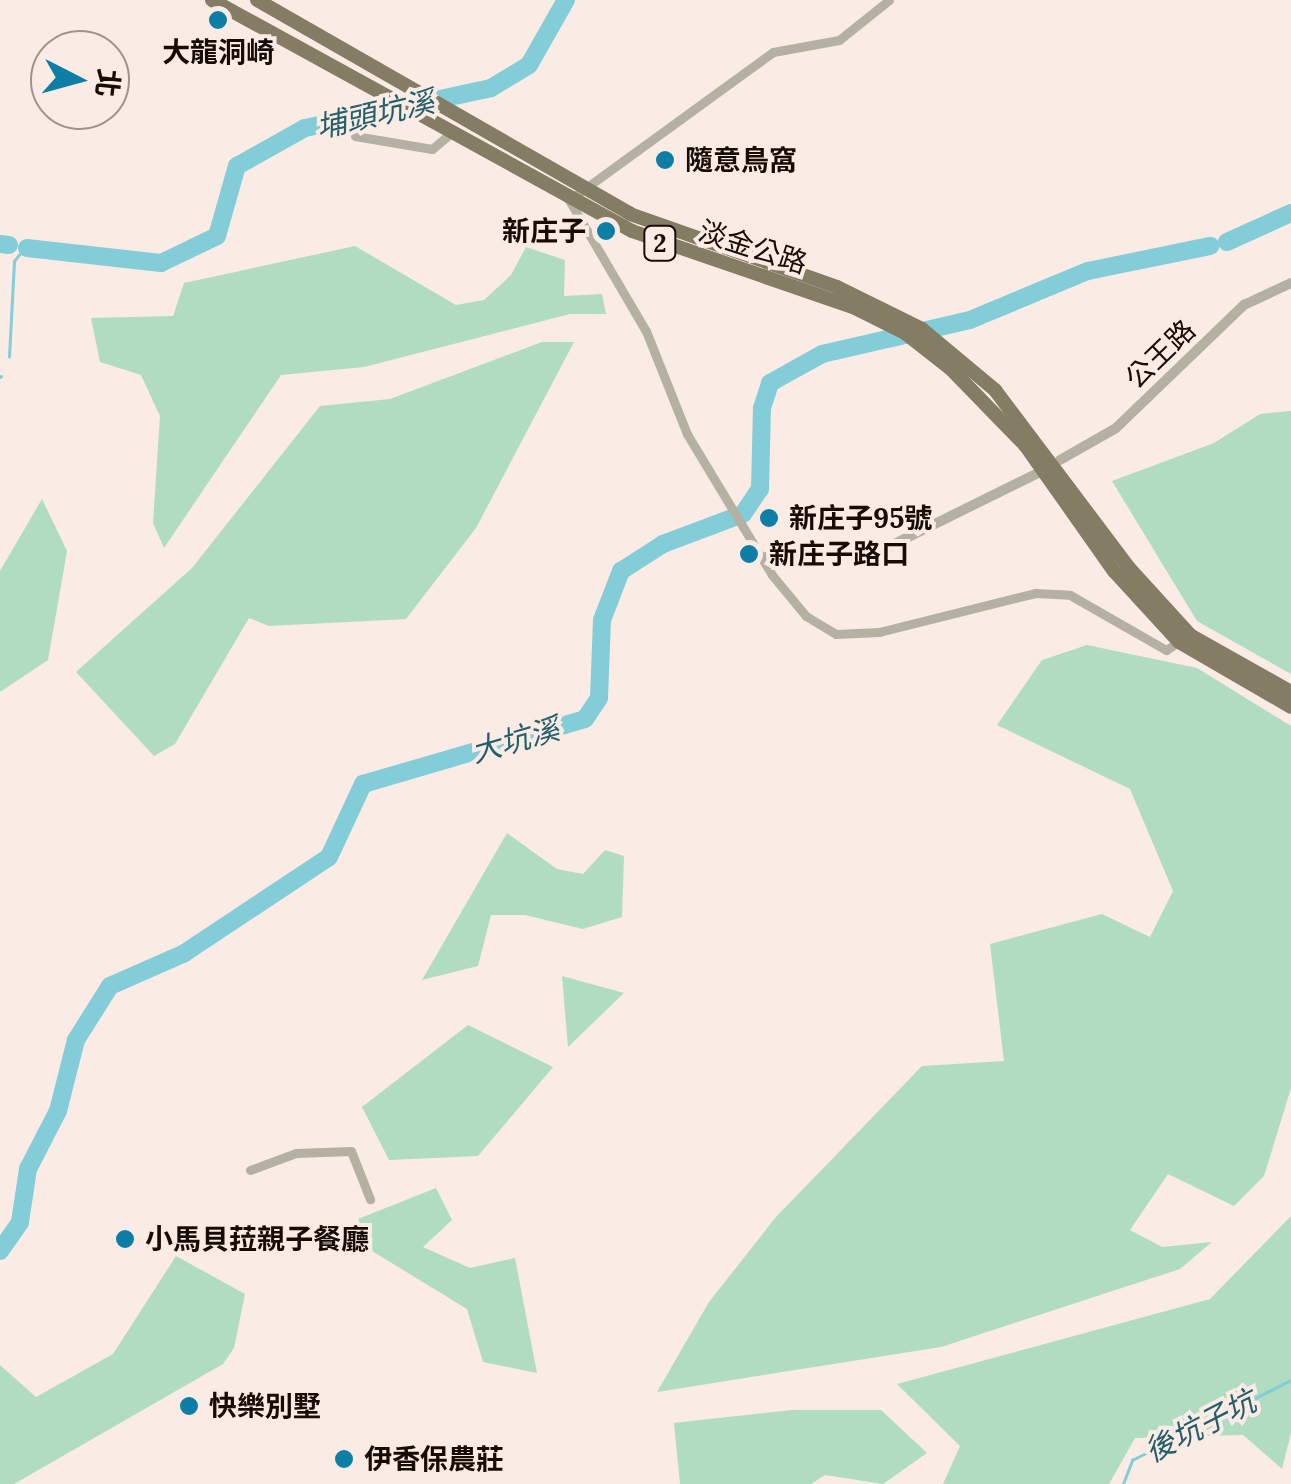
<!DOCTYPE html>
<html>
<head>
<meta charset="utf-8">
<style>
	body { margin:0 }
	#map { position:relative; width:1291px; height:1484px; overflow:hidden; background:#faebe5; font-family:Lora,"Noto Sans TC",serif }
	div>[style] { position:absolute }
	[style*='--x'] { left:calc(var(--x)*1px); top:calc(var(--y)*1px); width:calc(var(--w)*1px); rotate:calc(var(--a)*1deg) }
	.green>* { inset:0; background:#b0dcc2 }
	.stream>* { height:2.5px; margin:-1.25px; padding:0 1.25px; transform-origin:1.25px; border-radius:1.25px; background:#83cdd9 }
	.river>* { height:18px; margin:-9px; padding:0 9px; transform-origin:9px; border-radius:9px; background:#83cdd9 }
	.minor>* { height:9px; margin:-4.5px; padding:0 4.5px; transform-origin:4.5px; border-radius:4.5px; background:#b4b1a2 }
	.tertiary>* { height:10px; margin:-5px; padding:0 5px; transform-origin:5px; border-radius:5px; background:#b4b1a2 }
	.primary>* { height:14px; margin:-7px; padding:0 7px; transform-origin:7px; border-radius:7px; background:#847d63 }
	.dots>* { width:28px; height:28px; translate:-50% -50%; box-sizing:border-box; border:5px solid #faebe5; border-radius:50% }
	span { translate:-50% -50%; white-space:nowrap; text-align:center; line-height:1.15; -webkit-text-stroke:8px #faebe5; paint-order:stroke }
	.shield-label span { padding:2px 8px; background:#faebe5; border:2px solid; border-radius:8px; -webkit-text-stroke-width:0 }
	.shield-label { font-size:25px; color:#180c07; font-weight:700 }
	.poi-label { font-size:28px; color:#180c07; font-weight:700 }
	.left { translate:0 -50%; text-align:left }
	.right { translate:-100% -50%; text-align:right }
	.street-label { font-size:28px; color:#180c07 }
	.water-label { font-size:30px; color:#225f69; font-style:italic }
	.north { position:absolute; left:30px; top:30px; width:100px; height:100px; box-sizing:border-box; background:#faebe5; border:2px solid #a0928c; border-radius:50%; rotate:96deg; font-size:28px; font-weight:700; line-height:40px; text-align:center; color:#180c07 }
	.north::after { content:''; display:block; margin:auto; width:35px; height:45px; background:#0d7fa7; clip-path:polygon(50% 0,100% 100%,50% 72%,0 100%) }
</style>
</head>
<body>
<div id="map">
	<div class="green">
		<div style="clip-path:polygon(355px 246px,456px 305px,484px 300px,511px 275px,526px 247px,565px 260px,564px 296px,602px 294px,606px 314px,570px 314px,364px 367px,281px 375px,164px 548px,153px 523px,160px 416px,141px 375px,100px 362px,91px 318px,173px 316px,184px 283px)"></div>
		<div style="clip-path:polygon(542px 342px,574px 342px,476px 528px,406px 619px,269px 626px,249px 618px,175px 744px,154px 756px,76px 672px,192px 568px,320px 406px,390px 399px)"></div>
		<div style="clip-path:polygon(1291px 411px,1291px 674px,1197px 621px,1112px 481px,1214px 443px,1260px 414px)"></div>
		<div style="clip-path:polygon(42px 499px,67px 551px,48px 660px,0 692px,0 571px)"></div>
		<div style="clip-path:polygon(1087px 645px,1197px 668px,1291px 726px,1291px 1088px,1264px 1176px,1234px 1206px,1168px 1174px,1130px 1230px,1162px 1247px,1212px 1242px,1180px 1269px,941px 1347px,657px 1392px,709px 1302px,776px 1217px,922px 1066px,1004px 1061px,990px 944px,1102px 914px,1150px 937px,1173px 891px,1130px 789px,997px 725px,1042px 660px)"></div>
		<div style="clip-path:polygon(507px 833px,557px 869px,583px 874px,605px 850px,624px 856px,622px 917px,583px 929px,525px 915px,491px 915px,478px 966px,422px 980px)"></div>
		<div style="clip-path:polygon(562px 976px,624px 993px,568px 1047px)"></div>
		<div style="clip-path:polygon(468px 1025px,553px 1067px,478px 1156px,389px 1160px,362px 1107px)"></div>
		<div style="clip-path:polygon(436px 1188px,452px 1220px,423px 1247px,470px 1268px,515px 1258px,537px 1373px,483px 1362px,467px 1309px,372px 1251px,358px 1219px)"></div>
		<div style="clip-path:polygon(1291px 1216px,1291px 1433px,1282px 1469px,1243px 1435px,1135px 1438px,1109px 1484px,943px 1484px,960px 1446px,897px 1384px,1210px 1299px)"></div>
		<div style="clip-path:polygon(176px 1256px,245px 1294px,234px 1348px,223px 1364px,14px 1484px,0 1484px,0 1365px,36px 1397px,113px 1354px)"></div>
		<div style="clip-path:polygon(792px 1410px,881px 1410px,927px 1453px,883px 1484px,825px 1475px,811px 1484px,680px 1484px,674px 1423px)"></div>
	</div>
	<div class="stream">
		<div style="--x:9;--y:357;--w:96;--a:-87"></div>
		<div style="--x:14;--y:261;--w:13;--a:-51"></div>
		<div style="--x:22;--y:251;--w:25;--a:-2"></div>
		<div style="--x:0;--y:377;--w:1;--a:-45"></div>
		<div style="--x:1123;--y:1484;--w:26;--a:-69"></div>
		<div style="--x:1132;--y:1460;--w:178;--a:-26.7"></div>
	</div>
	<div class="river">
		<div style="--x:1227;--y:242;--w:70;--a:-24.4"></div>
		<div style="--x:0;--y:244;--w:9;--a:6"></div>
		<div style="--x:27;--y:248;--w:135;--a:6.4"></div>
		<div style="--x:161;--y:263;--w:62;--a:-25.7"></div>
		<div style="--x:217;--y:236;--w:73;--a:-74.1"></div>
		<div style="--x:237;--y:166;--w:78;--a:-29.2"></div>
		<div style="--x:305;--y:128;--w:190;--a:-12.1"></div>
		<div style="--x:491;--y:88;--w:44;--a:-31.2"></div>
		<div style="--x:529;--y:65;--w:75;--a:-60.4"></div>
		<div style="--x:0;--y:1251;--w:35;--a:-55"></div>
		<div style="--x:20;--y:1222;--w:54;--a:-81.4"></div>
		<div style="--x:28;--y:1169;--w:65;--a:-62.7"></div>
		<div style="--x:58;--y:1111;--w:73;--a:-75.8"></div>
		<div style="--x:76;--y:1040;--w:64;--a:-57.8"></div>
		<div style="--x:110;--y:986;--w:80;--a:-23.7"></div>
		<div style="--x:183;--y:954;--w:175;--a:-33.6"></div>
		<div style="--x:329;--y:857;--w:81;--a:-65"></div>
		<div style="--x:363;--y:784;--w:231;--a:-16.3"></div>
		<div style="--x:585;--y:719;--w:25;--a:-56"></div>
		<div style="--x:599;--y:698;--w:78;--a:-87.8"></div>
		<div style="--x:602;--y:620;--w:53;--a:-68.8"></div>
		<div style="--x:621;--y:571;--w:50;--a:-32.7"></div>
		<div style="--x:663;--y:544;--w:85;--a:-20.6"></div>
		<div style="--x:743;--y:514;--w:30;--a:-56"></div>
		<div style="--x:760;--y:489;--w:81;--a:-88.6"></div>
		<div style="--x:762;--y:408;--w:26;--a:-72"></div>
		<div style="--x:770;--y:383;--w:60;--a:-29.1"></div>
		<div style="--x:822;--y:354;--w:152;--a:-12.9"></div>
		<div style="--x:970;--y:320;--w:128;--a:-22.6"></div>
		<div style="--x:1088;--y:271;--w:125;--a:-11.6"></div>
	</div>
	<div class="minor">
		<div style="--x:889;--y:0;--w:64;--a:141.3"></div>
		<div style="--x:839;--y:40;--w:67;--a:169.7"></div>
		<div style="--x:773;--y:52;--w:252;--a:144"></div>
		<div style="--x:569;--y:200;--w:152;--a:59.6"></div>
		<div style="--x:646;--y:331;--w:111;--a:68.3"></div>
		<div style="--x:687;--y:434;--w:165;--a:58.9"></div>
		<div style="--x:772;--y:575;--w:53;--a:50.3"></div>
		<div style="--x:806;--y:616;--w:35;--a:31"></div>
		<div style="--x:836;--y:634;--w:43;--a:-2.7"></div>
		<div style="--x:879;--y:632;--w:161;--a:-14"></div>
		<div style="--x:1035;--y:593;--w:35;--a:3"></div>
		<div style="--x:1070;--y:595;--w:111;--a:29.8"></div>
		<div style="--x:1166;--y:650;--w:20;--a:-33"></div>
		<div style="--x:355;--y:136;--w:78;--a:9.6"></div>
		<div style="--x:432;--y:149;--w:25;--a:-40"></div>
		<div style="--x:250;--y:1170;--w:49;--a:-20.3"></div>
		<div style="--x:296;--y:1153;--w:55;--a:-2.1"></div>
		<div style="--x:351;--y:1151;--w:52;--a:68.4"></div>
	</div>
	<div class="tertiary">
		<div style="--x:1060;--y:460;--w:64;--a:-29.7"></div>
		<div style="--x:1116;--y:428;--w:178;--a:-43.9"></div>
		<div style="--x:1244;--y:305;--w:52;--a:-25.1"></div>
		<div style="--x:766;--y:557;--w:108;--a:-1.6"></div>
		<div style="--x:874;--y:554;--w:183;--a:-26.3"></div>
	</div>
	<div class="primary">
		<div style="--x:212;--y:0;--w:479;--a:28.8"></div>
		<div style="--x:632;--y:231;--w:236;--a:19"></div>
		<div style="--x:855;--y:308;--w:56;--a:26.6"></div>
		<div style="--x:905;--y:333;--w:60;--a:38.2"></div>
		<div style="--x:952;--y:370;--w:105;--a:45.8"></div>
		<div style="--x:1025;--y:445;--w:154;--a:54.8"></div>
		<div style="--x:1114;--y:571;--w:96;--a:47.5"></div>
		<div style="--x:1179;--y:642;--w:129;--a:30.1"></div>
		<div style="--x:257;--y:0;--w:430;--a:29.8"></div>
		<div style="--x:630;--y:214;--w:219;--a:19.4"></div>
		<div style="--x:837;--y:287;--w:95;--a:26.3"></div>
		<div style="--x:922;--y:329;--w:95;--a:39.9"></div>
		<div style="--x:995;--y:390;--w:224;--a:53"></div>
		<div style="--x:1130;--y:569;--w:89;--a:47.7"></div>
		<div style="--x:1190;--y:635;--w:116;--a:29.4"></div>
	</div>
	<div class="dots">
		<div style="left:218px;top:20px;background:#0d7fa7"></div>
		<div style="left:665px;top:160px;background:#0d7fa7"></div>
		<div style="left:606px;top:231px;background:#0d7fa7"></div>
		<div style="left:769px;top:518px;background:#0d7fa7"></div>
		<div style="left:749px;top:554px;background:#0d7fa7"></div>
		<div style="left:125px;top:1239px;background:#0d7fa7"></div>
		<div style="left:189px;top:1406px;background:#0d7fa7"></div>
		<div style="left:344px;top:1459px;background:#0d7fa7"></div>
	</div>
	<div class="shield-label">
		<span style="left:660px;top:243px">2</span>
	</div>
	<div class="poi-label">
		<span style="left:218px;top:52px">大龍洞崎</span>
		<span class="left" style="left:685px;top:160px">隨意鳥窩</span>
		<span class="right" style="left:586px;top:231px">新庄子</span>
		<span class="left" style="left:789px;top:518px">新庄子95號</span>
		<span class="left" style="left:769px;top:554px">新庄子路口</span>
		<span class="left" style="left:145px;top:1239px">小馬貝菈親子餐廳</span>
		<span class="left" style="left:209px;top:1406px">快樂別墅</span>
		<span class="left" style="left:364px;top:1459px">伊香保農莊</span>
	</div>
	<div class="street-label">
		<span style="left:753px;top:247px;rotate:18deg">淡金公路</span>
		<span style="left:1160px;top:354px;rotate:-44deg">公王路</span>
	</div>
	<div class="water-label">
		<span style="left:375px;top:114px;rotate:-13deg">埔頭坑溪</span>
		<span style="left:515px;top:740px;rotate:-16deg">大坑溪</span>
		<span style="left:1200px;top:1426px;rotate:-27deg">後坑子坑</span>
	</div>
	<div class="north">北</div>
</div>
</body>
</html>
